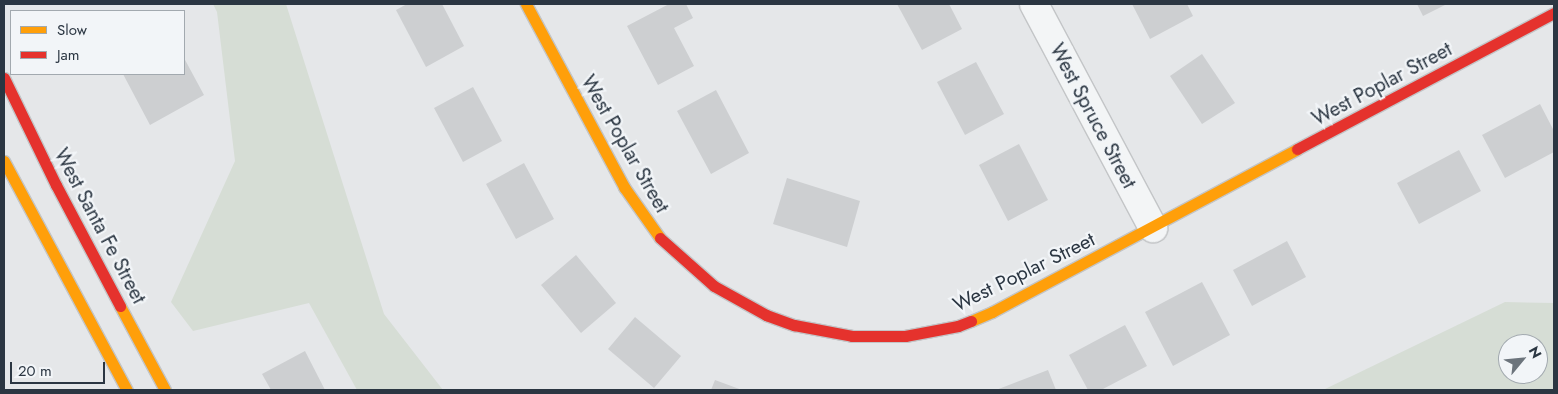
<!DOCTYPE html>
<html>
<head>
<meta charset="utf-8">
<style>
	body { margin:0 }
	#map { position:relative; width:1558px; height:394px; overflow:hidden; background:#e5e7e9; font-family:Jost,sans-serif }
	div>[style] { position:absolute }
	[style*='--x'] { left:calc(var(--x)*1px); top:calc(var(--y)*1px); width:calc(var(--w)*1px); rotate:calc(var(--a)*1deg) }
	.green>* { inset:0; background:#d6ddd5 }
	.building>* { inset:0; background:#cdcfd1 }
	.roads { filter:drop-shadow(1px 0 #c3c5c7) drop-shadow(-1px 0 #c3c5c7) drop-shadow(0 1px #c3c5c7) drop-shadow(0 -1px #c3c5c7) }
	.street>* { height:28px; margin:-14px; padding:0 14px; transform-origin:14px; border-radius:14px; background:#f3f5f6 }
	.slow>* { height:11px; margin:-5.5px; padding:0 5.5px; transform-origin:5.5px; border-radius:5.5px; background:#ff9f0a }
	.jam>* { height:11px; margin:-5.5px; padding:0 5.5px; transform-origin:5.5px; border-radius:5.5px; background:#e5322d }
	span { translate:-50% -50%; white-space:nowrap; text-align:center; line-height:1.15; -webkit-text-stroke:4.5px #f2f5f8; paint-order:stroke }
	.street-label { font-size:20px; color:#2b3642 }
	.frame { position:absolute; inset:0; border:5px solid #2b3642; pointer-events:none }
	.legend { position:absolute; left:10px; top:10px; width:175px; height:65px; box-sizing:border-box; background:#f2f5f8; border:1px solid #a2a9af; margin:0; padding:6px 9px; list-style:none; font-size:15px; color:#2b3642 }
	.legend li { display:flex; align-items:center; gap:10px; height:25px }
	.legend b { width:25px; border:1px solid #a2a9af }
	.north { position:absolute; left:1498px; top:334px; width:50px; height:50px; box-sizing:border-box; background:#f2f5f8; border:1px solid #a2a9af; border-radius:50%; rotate:62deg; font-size:14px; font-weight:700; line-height:20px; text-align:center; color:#2b3642 }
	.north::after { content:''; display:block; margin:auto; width:18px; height:22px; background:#6c747c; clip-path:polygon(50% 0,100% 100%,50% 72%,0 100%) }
	.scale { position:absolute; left:10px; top:362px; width:95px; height:22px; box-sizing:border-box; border:2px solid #2b3642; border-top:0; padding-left:6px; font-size:15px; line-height:18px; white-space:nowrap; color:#2b3642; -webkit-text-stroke:4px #f2f5f8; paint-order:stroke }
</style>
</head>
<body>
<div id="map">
	<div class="green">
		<div style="clip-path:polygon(213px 4px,286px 4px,384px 314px,443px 390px,357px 390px,309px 303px,193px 331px,171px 302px,235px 161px,217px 12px)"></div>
		<div style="clip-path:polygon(evenodd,1505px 302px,1554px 303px,1554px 390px,1323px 390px,1505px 302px,1508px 344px,1538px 344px,1538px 374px,1508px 374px,1508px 344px)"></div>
	</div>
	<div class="building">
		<div style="clip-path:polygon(407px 4px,442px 4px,464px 46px,426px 67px,396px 10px)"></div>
		<div style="clip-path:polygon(669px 4px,686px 4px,693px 18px,674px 28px,694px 66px,658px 85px,627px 26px)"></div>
		<div style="clip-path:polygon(897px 4px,949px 4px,962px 29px,922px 50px)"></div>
		<div style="clip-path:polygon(1132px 4px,1187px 4px,1193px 16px,1150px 39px)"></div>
		<div style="clip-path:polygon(1417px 4px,1447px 4px,1423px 16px)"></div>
		<div style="clip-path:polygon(1202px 54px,1235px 103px,1202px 124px,1170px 76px)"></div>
		<div style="clip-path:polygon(184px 58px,204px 95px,150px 125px,123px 74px,184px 74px)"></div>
		<div style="clip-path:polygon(976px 62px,1004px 114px,965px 135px,937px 82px)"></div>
		<div style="clip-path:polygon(473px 87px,502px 141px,463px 162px,434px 108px)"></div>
		<div style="clip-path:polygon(716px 90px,749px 153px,711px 174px,677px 111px)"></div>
		<div style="clip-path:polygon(1540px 104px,1554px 131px,1554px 152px,1505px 178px,1482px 135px)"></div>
		<div style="clip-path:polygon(1019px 144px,1048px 200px,1008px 221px,979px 165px)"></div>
		<div style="clip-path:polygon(1459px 150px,1481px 191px,1419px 224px,1397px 183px)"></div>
		<div style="clip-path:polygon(524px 163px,554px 219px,516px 239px,486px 184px)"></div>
		<div style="clip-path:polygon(787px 178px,860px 201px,847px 247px,773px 224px)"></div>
		<div style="clip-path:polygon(1287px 241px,1306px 277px,1252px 306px,1233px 270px)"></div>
		<div style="clip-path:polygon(576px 255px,616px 303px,581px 333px,541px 285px)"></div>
		<div style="clip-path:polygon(1202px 282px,1230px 335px,1173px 366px,1145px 312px)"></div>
		<div style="clip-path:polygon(635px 317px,681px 356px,654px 388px,608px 349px)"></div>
		<div style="clip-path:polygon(1125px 325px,1147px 366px,1101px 390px,1088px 390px,1069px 355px)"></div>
		<div style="clip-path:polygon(305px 351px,325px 390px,271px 390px,262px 374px)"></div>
		<div style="clip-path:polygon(1048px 370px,1056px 390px,996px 390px)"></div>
		<div style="clip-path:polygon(715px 380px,742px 390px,711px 390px)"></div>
	</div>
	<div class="roads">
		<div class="street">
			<div style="--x:1034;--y:4;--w:254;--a:62"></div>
		</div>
		<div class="slow">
			<div style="--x:526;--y:4;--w:208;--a:61.8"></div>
			<div style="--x:624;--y:187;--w:62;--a:54.8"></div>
			<div style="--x:4;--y:161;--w:260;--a:61.8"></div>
			<div style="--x:120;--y:306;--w:95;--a:61.8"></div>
			<div style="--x:971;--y:321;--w:23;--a:-23"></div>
			<div style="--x:992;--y:312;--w:346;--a:-28.1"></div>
		</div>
		<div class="jam">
			<div style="--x:4;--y:78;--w:119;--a:64.1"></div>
			<div style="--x:56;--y:185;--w:137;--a:62.1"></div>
			<div style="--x:1297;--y:149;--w:291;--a:-27.9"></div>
			<div style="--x:660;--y:238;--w:72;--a:41.6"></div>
			<div style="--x:714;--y:286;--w:60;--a:29.1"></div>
			<div style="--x:766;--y:315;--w:30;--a:20"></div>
			<div style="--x:794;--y:325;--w:59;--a:10.7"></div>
			<div style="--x:852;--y:336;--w:53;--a:0"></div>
			<div style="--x:905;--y:336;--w:54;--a:-10.7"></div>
			<div style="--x:958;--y:326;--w:14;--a:-21"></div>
		</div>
	</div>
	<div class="street-label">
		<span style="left:1382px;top:84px;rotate:-28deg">West Poplar Street</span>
		<span style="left:1093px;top:116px;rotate:62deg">West Spruce Street</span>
		<span style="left:625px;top:144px;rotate:60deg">West Poplar Street</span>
		<span style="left:100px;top:226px;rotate:62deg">West Santa Fe Street</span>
		<span style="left:1024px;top:272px;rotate:-26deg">West Poplar Street</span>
	</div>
	<div class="frame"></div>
	<ul class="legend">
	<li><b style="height:6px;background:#ff9f0a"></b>Slow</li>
	<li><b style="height:6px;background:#e5322d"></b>Jam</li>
	</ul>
	<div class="north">N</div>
	<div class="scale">20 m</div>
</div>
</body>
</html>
